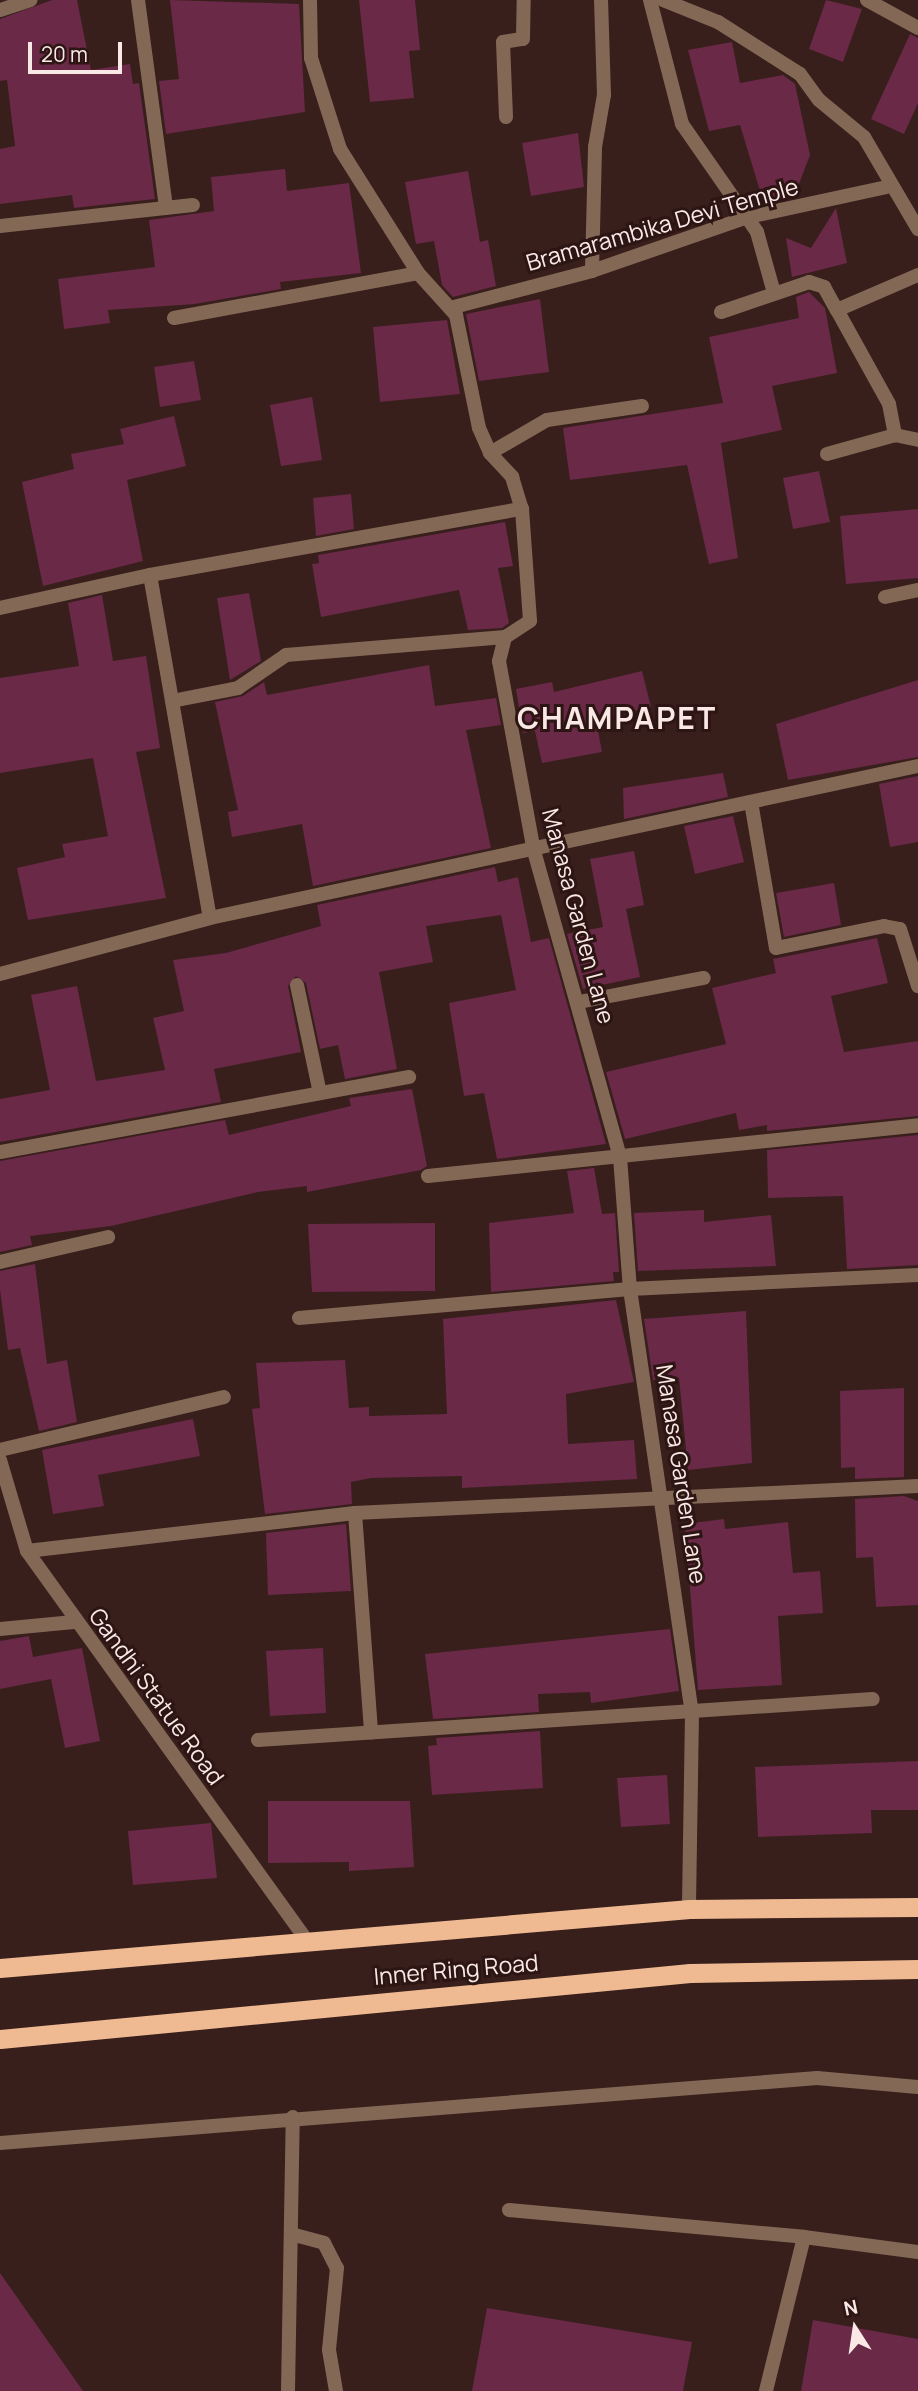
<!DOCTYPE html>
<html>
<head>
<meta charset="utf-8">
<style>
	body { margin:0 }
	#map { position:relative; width:918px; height:2391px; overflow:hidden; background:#381f1c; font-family:Manrope,sans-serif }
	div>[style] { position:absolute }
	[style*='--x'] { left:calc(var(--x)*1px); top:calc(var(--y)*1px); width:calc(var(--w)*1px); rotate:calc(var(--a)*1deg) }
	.building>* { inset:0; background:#692947 }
	.service>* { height:14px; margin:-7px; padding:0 7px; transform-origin:7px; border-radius:7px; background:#836955 }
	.minor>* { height:14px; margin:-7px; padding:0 7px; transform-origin:7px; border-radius:7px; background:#836955 }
	.tertiary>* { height:14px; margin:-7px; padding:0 7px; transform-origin:7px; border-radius:7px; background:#836955 }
	.trunk>* { height:19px; margin:-9.5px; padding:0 9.5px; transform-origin:9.5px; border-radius:9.5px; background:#efba92 }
	span { translate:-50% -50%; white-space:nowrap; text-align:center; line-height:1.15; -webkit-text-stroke:6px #2d1513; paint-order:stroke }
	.street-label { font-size:23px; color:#fae8e6 }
	.district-label { font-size:30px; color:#fae8e6; font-weight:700; letter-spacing:2px }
	.north { position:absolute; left:820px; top:2293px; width:70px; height:70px; -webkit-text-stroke:5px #2d1513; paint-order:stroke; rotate:348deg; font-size:19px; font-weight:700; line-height:28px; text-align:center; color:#fae8e6 }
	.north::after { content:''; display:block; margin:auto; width:24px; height:32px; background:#fae8e6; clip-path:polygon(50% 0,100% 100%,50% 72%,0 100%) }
	.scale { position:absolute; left:28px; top:42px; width:94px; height:32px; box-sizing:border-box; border:4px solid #fae8e6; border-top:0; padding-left:9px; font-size:21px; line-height:24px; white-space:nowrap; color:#fae8e6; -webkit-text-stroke:5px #2d1513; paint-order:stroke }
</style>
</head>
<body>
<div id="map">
	<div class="building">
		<div style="clip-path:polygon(52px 0,77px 0,91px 70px,130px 64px,133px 84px,139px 83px,155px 199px,74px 208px,72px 195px,0 204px,0 149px,15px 146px,7px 80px,0 81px,0 19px)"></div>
		<div style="clip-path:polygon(170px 0,299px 4px,305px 112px,166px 134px,159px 81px,179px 79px)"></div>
		<div style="clip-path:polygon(359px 0,415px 0,420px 50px,409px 51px,414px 98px,370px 102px)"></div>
		<div style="clip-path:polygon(826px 0,862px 9px,843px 62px,809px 49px)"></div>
		<div style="clip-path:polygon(910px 34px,918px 38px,918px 103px,904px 134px,871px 119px)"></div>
		<div style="clip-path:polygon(732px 42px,740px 83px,783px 75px,795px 84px,810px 155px,794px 197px,764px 204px,740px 125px,709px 131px,688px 50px)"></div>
		<div style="clip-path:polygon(578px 133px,584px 187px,531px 196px,522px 143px)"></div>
		<div style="clip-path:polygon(285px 169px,287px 191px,349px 183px,361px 273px,280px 282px,281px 289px,195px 304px,108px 310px,110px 323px,64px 329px,58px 279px,155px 267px,149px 220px,214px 211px,211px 177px)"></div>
		<div style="clip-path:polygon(468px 171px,480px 242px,488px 240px,496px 286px,453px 297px,442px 285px,434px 241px,416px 244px,405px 182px)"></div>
		<div style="clip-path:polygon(836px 208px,847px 263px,792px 277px,786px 238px,811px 248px)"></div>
		<div style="clip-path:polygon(809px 292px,825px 308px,837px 373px,772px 386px,782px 430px,721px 443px,738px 558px,709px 564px,687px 465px,570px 480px,563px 428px,723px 403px,709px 337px,799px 318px,796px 297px)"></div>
		<div style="clip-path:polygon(540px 299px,549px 372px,479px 381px,466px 314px)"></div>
		<div style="clip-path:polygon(447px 320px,460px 394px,380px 402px,373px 327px)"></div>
		<div style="clip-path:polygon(194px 361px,201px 400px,160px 407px,154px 367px)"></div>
		<div style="clip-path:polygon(312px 397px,322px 460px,281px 466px,270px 405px)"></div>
		<div style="clip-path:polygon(174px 416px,186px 466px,127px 480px,143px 561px,43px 586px,22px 482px,74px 469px,71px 454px,124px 444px,120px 429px)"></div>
		<div style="clip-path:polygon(819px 471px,830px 522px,793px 529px,783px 478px)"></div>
		<div style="clip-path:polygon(351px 494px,354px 529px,316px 536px,313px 498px)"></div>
		<div style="clip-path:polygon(918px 509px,918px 578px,846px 584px,840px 516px)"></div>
		<div style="clip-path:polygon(505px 522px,513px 566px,498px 568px,509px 623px,502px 628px,468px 630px,459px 590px,321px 617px,312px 564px,319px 563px,318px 555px)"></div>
		<div style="clip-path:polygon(249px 593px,261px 661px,230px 680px,217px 598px)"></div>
		<div style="clip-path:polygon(102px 595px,113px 661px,146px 656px,160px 748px,136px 752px,166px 898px,28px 920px,17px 868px,65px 857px,62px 844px,108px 836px,93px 758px,0 773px,0 678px,79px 666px,68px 603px)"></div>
		<div style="clip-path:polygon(429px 665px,435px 706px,496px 698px,501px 725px,466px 730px,491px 848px,313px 886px,302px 824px,232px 837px,228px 812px,238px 810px,215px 702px,243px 696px,264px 682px,267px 695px)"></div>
		<div style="clip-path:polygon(642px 671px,651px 707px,596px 720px,602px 752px,542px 763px,535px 731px,523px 733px,516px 689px,552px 682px,554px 692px)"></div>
		<div style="clip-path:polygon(918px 680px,918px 757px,788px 780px,776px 724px)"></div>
		<div style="clip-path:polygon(723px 773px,728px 797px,624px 819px,623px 788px)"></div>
		<div style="clip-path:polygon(918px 776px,918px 842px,890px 847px,879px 784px)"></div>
		<div style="clip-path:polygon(733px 816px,744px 862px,695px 874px,684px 826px)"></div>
		<div style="clip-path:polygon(634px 851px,644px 905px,626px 909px,640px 977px,583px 989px,567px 934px,603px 927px,590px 859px)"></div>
		<div style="clip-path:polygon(495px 867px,498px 882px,518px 877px,531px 942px,549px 938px,606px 1144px,497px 1159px,484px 1093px,464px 1096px,449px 1003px,516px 990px,501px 915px,426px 926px,433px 962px,379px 972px,397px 1069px,345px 1079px,338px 1045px,320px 1049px,306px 983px,296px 976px,288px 986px,301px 1052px,214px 1069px,221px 1102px,0 1142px,0 1099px,50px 1090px,31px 995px,77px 986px,96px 1081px,165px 1070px,153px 1018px,184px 1011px,173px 960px,226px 953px,321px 926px,317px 905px)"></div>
		<div style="clip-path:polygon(834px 883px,841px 925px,784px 937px,776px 893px)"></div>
		<div style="clip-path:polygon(877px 938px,888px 983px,831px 996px,844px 1052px,918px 1041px,918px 1116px,767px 1131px,767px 1125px,739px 1130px,736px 1113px,625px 1139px,606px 1072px,726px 1044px,712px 988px,776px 973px,773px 959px)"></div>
		<div style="clip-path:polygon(412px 1089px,427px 1166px,421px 1170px,307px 1192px,307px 1186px,258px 1192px,111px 1226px,30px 1236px,32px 1245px,0 1252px,0 1161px,225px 1120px,229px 1135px,351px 1106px,349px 1098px)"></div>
		<div style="clip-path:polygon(918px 1135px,918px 1265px,847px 1269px,843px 1196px,768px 1198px,767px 1150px)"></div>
		<div style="clip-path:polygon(594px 1168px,602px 1214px,615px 1213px,619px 1272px,613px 1272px,614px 1281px,491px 1292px,489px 1223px,574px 1213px,567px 1171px)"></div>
		<div style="clip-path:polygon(704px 1210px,704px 1222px,771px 1215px,776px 1266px,638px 1271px,634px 1213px)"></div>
		<div style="clip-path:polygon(435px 1223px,435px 1291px,312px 1292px,308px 1224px)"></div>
		<div style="clip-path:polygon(35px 1264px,47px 1364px,67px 1360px,77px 1422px,39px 1431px,20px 1348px,8px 1350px,0 1290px,0 1271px)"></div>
		<div style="clip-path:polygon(616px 1300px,634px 1382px,566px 1394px,568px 1444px,634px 1440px,637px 1479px,462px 1488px,462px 1476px,371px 1478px,351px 1482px,352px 1504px,265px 1514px,252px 1409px,260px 1408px,256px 1363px,345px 1360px,349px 1408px,369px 1407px,369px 1416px,447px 1414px,443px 1319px)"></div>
		<div style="clip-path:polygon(746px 1311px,752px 1463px,688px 1470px,679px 1378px,653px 1380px,644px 1319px)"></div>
		<div style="clip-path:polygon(904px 1388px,904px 1477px,855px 1479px,855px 1467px,841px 1468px,840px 1391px)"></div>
		<div style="clip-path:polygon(193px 1419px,200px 1456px,98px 1475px,104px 1506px,53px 1514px,42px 1450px)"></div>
		<div style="clip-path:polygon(904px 1496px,918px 1501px,918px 1605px,876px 1607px,873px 1557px,856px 1558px,855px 1499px)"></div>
		<div style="clip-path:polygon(724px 1519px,725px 1529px,788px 1522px,793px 1573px,820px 1571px,823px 1613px,778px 1616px,782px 1685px,698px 1690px,685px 1524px)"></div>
		<div style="clip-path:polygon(346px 1524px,351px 1591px,268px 1595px,266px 1533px)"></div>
		<div style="clip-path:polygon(670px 1629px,679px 1691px,591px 1703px,590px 1692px,538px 1694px,539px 1712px,433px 1719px,425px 1654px)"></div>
		<div style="clip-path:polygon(29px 1636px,33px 1657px,82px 1648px,100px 1741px,65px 1748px,51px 1679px,0 1689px,0 1641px)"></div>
		<div style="clip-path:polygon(323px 1648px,326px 1713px,270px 1716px,266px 1651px)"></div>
		<div style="clip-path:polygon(540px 1731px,543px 1788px,432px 1795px,428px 1746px,437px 1745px,436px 1738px)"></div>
		<div style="clip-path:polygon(918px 1761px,918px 1810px,871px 1810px,872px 1833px,758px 1837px,755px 1767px)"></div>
		<div style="clip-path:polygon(667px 1775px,670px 1824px,621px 1827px,617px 1778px)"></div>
		<div style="clip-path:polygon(268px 1801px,410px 1801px,414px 1867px,349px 1871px,349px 1862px,268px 1863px)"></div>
		<div style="clip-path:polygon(211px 1823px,217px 1878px,133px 1885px,128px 1831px)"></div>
		<div style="clip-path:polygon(0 2273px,83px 2391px,0 2391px)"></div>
		<div style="clip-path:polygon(487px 2308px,692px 2342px,683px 2391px,472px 2391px)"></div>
		<div style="clip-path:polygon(813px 2320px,918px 2339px,918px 2391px,801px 2391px)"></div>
	</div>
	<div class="service">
		<div style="--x:0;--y:2143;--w:820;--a:-4.55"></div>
		<div style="--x:817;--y:2078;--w:101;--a:5.1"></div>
		<div style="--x:509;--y:2210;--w:296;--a:5.2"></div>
		<div style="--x:804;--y:2237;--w:159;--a:103.9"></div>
		<div style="--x:291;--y:2234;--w:34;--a:15"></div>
		<div style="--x:324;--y:2243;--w:28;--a:63"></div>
		<div style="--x:337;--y:2268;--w:82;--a:95.6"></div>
		<div style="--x:329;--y:2350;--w:42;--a:80.3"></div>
		<div style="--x:804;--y:2237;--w:115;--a:7.5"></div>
		<div style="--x:288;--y:2391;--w:274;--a:-89"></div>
	</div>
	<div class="minor">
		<div style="--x:138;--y:0;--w:210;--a:82.3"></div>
		<div style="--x:310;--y:0;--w:58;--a:89"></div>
		<div style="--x:311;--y:58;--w:96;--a:72.3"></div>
		<div style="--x:340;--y:149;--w:146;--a:57.8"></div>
		<div style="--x:418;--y:273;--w:57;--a:47.9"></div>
		<div style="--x:456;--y:315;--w:115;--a:78.5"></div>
		<div style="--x:479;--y:428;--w:27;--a:66"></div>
		<div style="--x:490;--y:453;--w:33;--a:47"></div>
		<div style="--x:512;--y:477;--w:34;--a:73"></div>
		<div style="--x:522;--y:509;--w:112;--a:85.9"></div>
		<div style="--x:530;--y:621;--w:30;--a:147"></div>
		<div style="--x:505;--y:637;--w:25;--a:104"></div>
		<div style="--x:499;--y:661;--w:193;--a:79.6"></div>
		<div style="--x:534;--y:851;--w:318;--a:74.3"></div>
		<div style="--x:620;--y:1157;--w:132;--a:85.7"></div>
		<div style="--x:630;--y:1289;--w:429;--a:81.7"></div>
		<div style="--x:692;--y:1714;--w:195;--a:90.9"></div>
		<div style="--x:650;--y:0;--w:128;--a:75.5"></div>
		<div style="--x:682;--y:124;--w:131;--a:55.2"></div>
		<div style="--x:757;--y:232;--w:63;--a:74.4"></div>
		<div style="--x:663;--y:0;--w:59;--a:21.8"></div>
		<div style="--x:718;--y:22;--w:97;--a:32.4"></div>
		<div style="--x:800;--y:74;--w:32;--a:54"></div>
		<div style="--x:819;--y:100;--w:58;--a:39.4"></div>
		<div style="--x:864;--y:137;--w:107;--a:59.6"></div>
		<div style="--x:867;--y:0;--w:58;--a:28.8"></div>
		<div style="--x:0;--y:10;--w:32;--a:-18"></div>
		<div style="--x:506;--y:117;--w:75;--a:-92.3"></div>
		<div style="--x:503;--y:42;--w:20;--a:-9"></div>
		<div style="--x:523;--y:39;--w:39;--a:-89"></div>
		<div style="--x:0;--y:226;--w:194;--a:-6.2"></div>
		<div style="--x:592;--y:271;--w:124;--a:-88.6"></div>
		<div style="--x:595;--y:147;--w:53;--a:-80.2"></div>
		<div style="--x:604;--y:95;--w:95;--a:-91.8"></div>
		<div style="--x:450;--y:308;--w:147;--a:-14.6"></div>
		<div style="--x:592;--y:271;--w:165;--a:-19.1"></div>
		<div style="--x:748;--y:217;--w:142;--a:-12.2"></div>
		<div style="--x:837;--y:310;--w:107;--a:61"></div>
		<div style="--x:889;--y:404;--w:32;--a:79"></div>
		<div style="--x:721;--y:312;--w:93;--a:-18.8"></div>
		<div style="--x:809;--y:282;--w:16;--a:18"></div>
		<div style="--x:824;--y:287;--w:26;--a:61"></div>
		<div style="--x:837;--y:310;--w:88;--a:-23.4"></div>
		<div style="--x:174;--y:318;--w:248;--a:-10.4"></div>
		<div style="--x:490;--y:453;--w:66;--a:-30.1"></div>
		<div style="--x:547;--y:420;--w:96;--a:-8.4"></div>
		<div style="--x:827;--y:454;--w:71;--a:-15.6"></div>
		<div style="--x:895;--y:435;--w:24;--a:12"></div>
		<div style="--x:150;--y:575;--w:378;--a:-10.1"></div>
		<div style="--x:885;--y:597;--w:34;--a:-12"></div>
		<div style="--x:0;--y:608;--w:154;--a:-12.4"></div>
		<div style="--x:150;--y:575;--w:348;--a:80.1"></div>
		<div style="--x:172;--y:701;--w:67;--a:-11.1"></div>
		<div style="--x:238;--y:688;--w:58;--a:-34.5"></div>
		<div style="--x:286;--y:655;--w:220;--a:-4.7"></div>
		<div style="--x:751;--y:802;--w:148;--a:80.3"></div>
		<div style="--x:776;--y:948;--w:110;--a:-11.5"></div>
		<div style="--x:884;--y:926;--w:16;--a:11"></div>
		<div style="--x:900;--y:929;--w:60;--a:72.5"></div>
		<div style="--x:0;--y:974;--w:217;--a:-14.9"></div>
		<div style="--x:210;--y:918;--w:724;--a:-12.12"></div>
		<div style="--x:297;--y:985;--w:110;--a:78"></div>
		<div style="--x:579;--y:1002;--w:127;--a:-10.9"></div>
		<div style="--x:0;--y:1152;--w:416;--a:-10.4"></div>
		<div style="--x:428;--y:1176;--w:493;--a:-5.9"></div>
		<div style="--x:0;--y:1262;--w:111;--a:-13"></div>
		<div style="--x:299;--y:1318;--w:332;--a:-5"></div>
		<div style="--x:630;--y:1289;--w:288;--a:-2.8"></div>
		<div style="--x:0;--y:1450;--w:230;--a:-13.3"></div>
		<div style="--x:355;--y:1513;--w:220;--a:85.8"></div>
		<div style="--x:27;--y:1551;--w:330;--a:-6.6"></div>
		<div style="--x:355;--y:1513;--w:564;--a:-2.75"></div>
		<div style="--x:0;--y:1629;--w:74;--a:-5.4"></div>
		<div style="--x:258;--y:1740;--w:616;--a:-3.81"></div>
	</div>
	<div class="tertiary">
		<div style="--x:0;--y:1460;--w:95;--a:73.5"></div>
		<div style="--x:27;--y:1551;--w:483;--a:54.3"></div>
	</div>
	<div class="trunk">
		<div style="--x:0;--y:1968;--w:692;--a:-4.89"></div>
		<div style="--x:689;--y:1909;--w:229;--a:-0.5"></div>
		<div style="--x:0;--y:2039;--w:693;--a:-5.46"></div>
		<div style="--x:690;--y:1973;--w:228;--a:-1"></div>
	</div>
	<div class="street-label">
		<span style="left:662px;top:224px;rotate:-16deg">Bramarambika Devi Temple</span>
		<span style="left:579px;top:916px;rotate:75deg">Manasa Garden Lane</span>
		<span style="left:682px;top:1474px;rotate:81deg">Manasa Garden Lane</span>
		<span style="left:157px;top:1696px;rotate:54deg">Gandhi Statue Road</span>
		<span style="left:456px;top:1969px;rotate:-5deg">Inner Ring Road</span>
	</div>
	<div class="district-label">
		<span style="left:617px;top:718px">CHAMPAPET</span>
	</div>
	<div class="north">N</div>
	<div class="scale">20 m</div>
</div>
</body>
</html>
